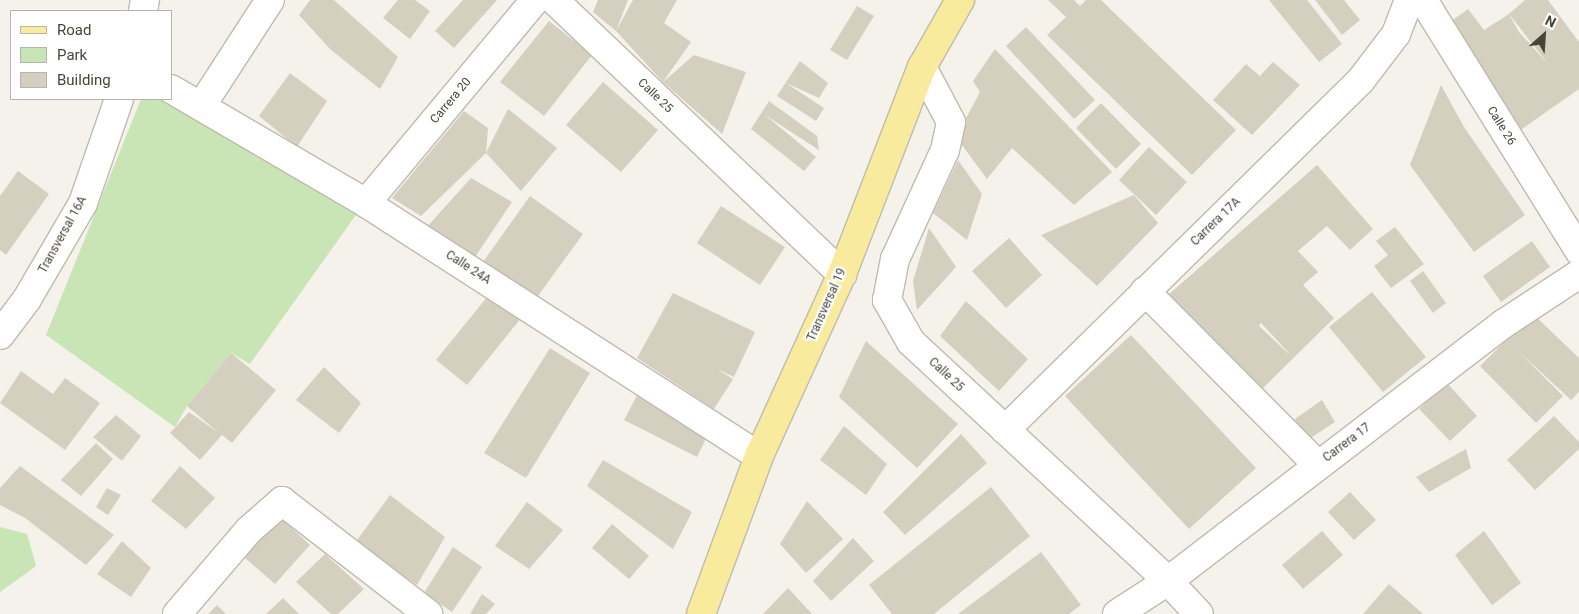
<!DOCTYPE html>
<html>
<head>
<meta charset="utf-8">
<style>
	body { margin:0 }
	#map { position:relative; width:1579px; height:614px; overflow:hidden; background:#f4f2ea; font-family:Roboto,sans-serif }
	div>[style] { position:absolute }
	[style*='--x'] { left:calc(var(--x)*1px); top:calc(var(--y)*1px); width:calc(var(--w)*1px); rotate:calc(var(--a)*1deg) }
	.green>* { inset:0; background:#c9e5b5 }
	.building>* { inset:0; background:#d5cfc0 }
	.roads { filter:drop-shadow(1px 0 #bfbbad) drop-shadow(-1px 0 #bfbbad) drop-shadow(0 1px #bfbbad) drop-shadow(0 -1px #bfbbad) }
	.minor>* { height:28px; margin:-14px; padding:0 14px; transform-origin:14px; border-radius:14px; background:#fff }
	.primary>* { height:28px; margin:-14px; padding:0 14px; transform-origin:14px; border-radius:14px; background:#f8eb9e }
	span { translate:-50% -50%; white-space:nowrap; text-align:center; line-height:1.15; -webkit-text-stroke:4.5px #fff; paint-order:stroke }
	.street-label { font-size:12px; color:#474438 }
	.legend { position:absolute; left:10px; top:10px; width:162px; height:90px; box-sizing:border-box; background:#fff; border:1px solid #b5b4af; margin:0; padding:6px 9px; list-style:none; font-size:15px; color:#474438 }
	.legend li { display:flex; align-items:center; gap:10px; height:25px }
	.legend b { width:25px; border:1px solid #b5b4af }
	.north { position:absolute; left:1519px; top:10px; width:50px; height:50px; -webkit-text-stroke:4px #fff; paint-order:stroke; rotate:26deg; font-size:14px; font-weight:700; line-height:20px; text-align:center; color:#474438 }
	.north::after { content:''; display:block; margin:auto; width:18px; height:22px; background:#474438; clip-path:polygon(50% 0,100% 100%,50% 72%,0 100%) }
</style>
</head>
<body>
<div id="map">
	<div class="green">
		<div style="clip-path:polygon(141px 99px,171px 99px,363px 205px,250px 364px,231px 353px,187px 406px,175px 427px,46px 335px)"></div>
		<div style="clip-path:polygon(0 527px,27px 534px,36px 566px,0 592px)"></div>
	</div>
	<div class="building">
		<div style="clip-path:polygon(310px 0,334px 0,398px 57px,380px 89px,331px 50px,299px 15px)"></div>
		<div style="clip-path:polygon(398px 0,415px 0,430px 11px,410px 39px,383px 18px)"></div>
		<div style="clip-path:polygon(463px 0,497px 0,454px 48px,435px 31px)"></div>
		<div style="clip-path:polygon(598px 0,628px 0,616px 31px,593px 12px)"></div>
		<div style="clip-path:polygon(633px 0,677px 0,664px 23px,691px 42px,663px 82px,694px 55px,746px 72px,722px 134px,663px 82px,616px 31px)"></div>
		<div style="clip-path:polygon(1048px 0,1074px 0,1080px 6px,1086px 0,1101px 0,1236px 130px,1192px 175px,1047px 35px,1066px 17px)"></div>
		<div style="clip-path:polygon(1269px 0,1307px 0,1342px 44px,1319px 62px)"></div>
		<div style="clip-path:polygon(1315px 0,1344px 0,1360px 20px,1342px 35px)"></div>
		<div style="clip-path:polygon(1525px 0,1548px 0,1579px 42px,1579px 89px,1519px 131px,1446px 25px,1468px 9px,1484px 30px,1509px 14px,1519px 32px,1549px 65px,1509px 14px)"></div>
		<div style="clip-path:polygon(857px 6px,874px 16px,847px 60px,830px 50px)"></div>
		<div style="clip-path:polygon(549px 21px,592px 55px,544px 116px,500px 82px)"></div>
		<div style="clip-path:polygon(1026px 27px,1095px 100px,1074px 119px,1006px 46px)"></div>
		<div style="clip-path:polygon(995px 49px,1112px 172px,1074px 205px,1012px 148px,987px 179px,956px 137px,980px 92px,973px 81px)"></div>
		<div style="clip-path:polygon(800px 61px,828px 83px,819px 98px,786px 83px,824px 108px,816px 121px,777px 96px)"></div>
		<div style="clip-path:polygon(1273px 62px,1300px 85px,1252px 135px,1213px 100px,1246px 64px,1270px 85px,1260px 76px)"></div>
		<div style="clip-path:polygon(290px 73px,327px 101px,297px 147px,259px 116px)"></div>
		<div style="clip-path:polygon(603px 82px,658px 130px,621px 172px,566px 125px)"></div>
		<div style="clip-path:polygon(1441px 85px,1464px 127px,1525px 215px,1474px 252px,1410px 165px)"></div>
		<div style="clip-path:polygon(769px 101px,817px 136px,819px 150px,765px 115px,816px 157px,804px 171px,751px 129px)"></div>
		<div style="clip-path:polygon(1101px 103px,1141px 144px,1116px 169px,1076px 128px)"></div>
		<div style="clip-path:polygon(508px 109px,557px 148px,521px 191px,486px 153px,421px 216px,392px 198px,464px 111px,488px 128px,486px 153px)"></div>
		<div style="clip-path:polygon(1149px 147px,1187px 182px,1156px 215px,1119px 180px)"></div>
		<div style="clip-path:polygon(958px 160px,982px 194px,967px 240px,933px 213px)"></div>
		<div style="clip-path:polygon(evenodd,1317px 165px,1373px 229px,1350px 250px,1327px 226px,1298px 251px,1318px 272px,1303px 285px,1334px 318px,1261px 390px,1221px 360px,1168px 295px,1317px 165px,1261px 323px,1289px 353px,1288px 353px,1259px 326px,1261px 323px)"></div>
		<div style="clip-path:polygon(18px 171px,49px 194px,6px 255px,0 250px,0 196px)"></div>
		<div style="clip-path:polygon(471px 178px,512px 202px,473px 260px,425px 229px)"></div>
		<div style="clip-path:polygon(1134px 195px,1158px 223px,1097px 286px,1041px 235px)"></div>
		<div style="clip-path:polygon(530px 196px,583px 234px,535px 300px,483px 262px)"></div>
		<div style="clip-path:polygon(721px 206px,785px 247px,760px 285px,697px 243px)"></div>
		<div style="clip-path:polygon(1395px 227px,1424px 264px,1391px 288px,1374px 266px,1388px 255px,1376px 241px)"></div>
		<div style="clip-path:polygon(929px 228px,956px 267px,917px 310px,913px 281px)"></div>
		<div style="clip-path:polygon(1009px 238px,1042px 275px,1006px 308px,972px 271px)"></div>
		<div style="clip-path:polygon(1532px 241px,1550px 267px,1501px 302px,1483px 276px)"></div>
		<div style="clip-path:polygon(1423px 271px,1446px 303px,1433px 313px,1410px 281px)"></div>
		<div style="clip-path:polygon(492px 291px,522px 317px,467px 385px,436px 360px)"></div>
		<div style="clip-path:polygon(1372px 292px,1426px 357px,1383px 392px,1329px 327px)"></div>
		<div style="clip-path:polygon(673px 293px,755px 332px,734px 377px,717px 369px,733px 379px,714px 409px,637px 358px)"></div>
		<div style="clip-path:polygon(966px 301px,1028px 359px,999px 391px,940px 336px)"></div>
		<div style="clip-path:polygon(1533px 314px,1579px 358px,1579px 392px,1571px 400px,1519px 352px,1563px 396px,1536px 423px,1480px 366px)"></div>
		<div style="clip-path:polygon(1131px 335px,1256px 468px,1189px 529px,1065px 396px)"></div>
		<div style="clip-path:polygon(866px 341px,958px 424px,917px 468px,839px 397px)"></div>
		<div style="clip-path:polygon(550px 348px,590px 373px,526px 478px,484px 453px)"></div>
		<div style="clip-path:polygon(231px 353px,276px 390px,232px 443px,222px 435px,200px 460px,170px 433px,189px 412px,219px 433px,187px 406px)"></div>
		<div style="clip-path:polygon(324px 367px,361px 403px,339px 433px,296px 400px)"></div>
		<div style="clip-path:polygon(21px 371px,53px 394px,65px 378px,100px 403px,65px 450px,0 403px)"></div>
		<div style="clip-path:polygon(1447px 383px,1477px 416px,1450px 441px,1419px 409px)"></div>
		<div style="clip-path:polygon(639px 392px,711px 428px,697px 457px,624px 420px)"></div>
		<div style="clip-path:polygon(1322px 400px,1335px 422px,1306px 441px,1295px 419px)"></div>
		<div style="clip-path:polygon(116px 415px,141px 436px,122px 461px,93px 437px)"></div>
		<div style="clip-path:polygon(1554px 416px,1579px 442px,1579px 449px,1535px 490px,1507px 460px)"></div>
		<div style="clip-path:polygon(844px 426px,887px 464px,866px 495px,820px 460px)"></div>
		<div style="clip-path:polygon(961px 434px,987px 463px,905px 535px,883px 512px)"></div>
		<div style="clip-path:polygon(96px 443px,113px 459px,81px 496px,61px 480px)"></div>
		<div style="clip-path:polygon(1466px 449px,1471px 468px,1429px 492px,1416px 477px)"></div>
		<div style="clip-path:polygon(603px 460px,692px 512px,673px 549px,587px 486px)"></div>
		<div style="clip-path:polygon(20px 466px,114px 535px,86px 565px,25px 518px,0 505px,0 488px)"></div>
		<div style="clip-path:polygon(180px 466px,215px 498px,186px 529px,151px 501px)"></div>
		<div style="clip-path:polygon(991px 487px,1030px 536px,934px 614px,892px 614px,869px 585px)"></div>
		<div style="clip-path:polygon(107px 488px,121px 495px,108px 515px,96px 507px)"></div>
		<div style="clip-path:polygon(1350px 492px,1376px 520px,1354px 540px,1328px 512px)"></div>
		<div style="clip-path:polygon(390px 495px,445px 537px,417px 585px,355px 543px)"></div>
		<div style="clip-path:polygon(807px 501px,843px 539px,806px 573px,780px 544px)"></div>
		<div style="clip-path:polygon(527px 502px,563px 530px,529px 569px,495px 546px)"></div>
		<div style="clip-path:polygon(281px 518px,310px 545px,275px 584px,244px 557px)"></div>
		<div style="clip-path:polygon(612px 524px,649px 556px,629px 579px,592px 548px)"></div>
		<div style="clip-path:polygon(1322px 531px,1343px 555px,1303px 589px,1282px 565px)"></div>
		<div style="clip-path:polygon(1484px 531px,1521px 583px,1492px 605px,1455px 555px)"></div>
		<div style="clip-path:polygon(853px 538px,874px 561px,831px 601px,813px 581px)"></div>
		<div style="clip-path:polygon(122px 541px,151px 568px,131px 597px,97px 574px)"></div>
		<div style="clip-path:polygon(453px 547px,482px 567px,452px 612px,424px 593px)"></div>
		<div style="clip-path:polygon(1041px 552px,1081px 605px,1069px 614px,958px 614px)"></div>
		<div style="clip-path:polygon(325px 554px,364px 589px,338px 614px,331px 614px,296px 582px)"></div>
		<div style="clip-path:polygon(1389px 584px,1423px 614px,1363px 614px)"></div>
		<div style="clip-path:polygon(788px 588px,812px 614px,763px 614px)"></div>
		<div style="clip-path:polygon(482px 594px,495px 604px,486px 614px,470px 614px)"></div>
		<div style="clip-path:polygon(283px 598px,299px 614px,266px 614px)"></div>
		<div style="clip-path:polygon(217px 605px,226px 614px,208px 614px)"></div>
	</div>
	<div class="roads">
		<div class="minor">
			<div style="--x:554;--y:0;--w:398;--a:43.6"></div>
			<div style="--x:1423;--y:0;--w:296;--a:58.1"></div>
			<div style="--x:143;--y:11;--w:11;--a:-80"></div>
			<div style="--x:922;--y:67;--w:62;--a:62.2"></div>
			<div style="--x:951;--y:122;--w:29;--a:102"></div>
			<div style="--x:945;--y:150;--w:120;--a:114.6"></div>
			<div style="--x:895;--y:259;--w:42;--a:101"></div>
			<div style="--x:887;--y:300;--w:48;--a:60.3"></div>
			<div style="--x:911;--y:342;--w:351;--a:42.9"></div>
			<div style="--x:1168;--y:581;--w:45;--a:46.8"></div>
			<div style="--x:171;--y:89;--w:226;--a:30.3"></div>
			<div style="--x:366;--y:203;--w:467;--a:32.8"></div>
			<div style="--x:202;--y:105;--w:125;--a:-57.1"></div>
			<div style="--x:366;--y:203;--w:264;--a:-50.2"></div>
			<div style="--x:1145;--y:291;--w:245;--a:45.2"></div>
			<div style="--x:0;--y:335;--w:45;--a:-53.1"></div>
			<div style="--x:27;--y:299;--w:111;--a:-59.7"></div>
			<div style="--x:83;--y:203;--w:110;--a:-70.9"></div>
			<div style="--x:1005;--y:430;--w:499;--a:-44.5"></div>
			<div style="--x:1361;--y:80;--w:58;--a:-52.7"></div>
			<div style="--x:1396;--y:34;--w:36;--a:-69"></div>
			<div style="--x:177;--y:614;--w:111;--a:-49.4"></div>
			<div style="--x:249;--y:530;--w:44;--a:-41.3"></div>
			<div style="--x:282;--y:501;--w:185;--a:37.7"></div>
			<div style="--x:1117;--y:614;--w:61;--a:-32.9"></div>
			<div style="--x:1168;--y:581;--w:422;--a:-37.5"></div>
			<div style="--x:1503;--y:324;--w:91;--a:-33.3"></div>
		</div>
		<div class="primary">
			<div style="--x:701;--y:614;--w:168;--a:-69.8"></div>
			<div style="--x:759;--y:456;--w:200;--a:-65.5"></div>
			<div style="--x:842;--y:274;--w:222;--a:-68.9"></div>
			<div style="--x:922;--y:67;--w:77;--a:-60.4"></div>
		</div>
	</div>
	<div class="street-label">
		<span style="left:655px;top:96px;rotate:44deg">Calle 25</span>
		<span style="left:451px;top:101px;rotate:-50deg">Carrera 20</span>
		<span style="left:1501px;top:126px;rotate:58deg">Calle 26</span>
		<span style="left:1216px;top:222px;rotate:-44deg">Carrera 17A</span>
		<span style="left:63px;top:235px;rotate:-61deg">Transversal 16A</span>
		<span style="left:468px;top:268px;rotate:33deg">Calle 24A</span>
		<span style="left:827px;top:305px;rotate:-66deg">Transversal 19</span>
		<span style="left:946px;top:375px;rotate:43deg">Calle 25</span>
		<span style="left:1347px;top:443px;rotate:-37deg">Carrera 17</span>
	</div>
	<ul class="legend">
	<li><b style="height:6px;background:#f8eb9e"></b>Road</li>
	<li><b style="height:14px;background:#c9e5b5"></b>Park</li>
	<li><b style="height:14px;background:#d5cfc0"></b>Building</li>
	</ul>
	<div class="north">N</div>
</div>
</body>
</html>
